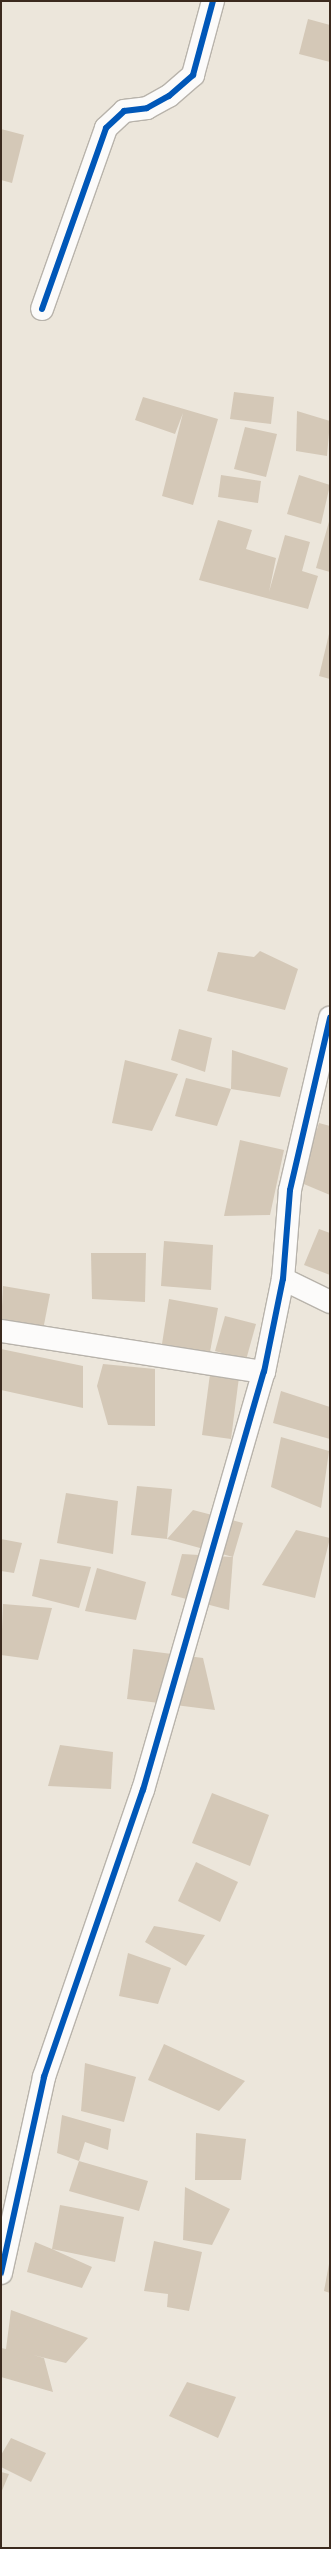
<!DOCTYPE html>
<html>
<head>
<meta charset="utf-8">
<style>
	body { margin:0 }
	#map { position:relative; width:331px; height:2549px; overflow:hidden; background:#ece6db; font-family:Delius,sans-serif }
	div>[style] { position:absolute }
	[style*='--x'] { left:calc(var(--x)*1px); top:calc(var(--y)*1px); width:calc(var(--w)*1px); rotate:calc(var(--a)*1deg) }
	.building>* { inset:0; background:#d4c8b7 }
	.roads { filter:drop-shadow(1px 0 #b8b3ab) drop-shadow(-1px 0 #b8b3ab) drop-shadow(0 1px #b8b3ab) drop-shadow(0 -1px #b8b3ab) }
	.minor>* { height:22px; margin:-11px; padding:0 11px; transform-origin:11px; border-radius:11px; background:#fcfbfa }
	.cycleway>* { height:6px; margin:-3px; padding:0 3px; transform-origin:3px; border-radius:3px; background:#0057b8 }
	span { translate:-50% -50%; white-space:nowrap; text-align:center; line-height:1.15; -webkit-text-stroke:3px #f7f3e8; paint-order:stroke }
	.frame { position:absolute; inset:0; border:2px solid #3b2a1e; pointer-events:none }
</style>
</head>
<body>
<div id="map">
	<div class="building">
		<div style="clip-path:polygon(308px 19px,330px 25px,330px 62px,299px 54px)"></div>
		<div style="clip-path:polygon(1px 129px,24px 135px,12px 183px,1px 180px)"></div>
		<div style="clip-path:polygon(234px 392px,274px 397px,271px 424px,230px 419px)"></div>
		<div style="clip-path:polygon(143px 397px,218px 419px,193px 505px,162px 496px,183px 413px,175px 434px,135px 420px)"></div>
		<div style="clip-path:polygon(297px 411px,330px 421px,327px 456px,296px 451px)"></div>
		<div style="clip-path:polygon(245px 427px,277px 434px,266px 477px,234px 469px)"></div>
		<div style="clip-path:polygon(221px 475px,261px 481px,258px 503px,218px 497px)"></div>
		<div style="clip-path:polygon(299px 475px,330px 485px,321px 524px,287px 514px)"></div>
		<div style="clip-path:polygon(330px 518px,330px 572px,316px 568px)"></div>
		<div style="clip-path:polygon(218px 520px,252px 530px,246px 549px,276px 558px,269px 592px,285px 535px,310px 542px,302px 571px,318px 576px,308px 609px,199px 580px)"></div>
		<div style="clip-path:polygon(329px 634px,330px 634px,330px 679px,319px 676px)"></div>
		<div style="clip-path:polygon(260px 951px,298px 969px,285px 1010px,207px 991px,218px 952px,254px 957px)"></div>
		<div style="clip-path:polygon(179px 1029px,212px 1038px,205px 1072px,171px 1060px)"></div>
		<div style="clip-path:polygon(232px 1050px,288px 1068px,280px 1097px,231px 1089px)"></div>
		<div style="clip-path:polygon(125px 1060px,178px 1074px,152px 1131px,112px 1123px)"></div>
		<div style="clip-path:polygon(186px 1078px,231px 1089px,217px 1126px,175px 1116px)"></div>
		<div style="clip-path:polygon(319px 1123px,330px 1126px,330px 1195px,299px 1182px)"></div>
		<div style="clip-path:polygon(240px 1140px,284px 1150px,270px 1215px,224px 1216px)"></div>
		<div style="clip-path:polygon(319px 1229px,330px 1233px,330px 1275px,304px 1265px)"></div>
		<div style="clip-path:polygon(164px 1241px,213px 1245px,211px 1290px,161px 1286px)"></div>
		<div style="clip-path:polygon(91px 1253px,146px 1253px,145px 1302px,92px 1299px)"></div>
		<div style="clip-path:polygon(3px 1286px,50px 1294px,42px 1335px,1px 1327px)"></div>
		<div style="clip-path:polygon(169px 1299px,218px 1308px,210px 1352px,162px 1344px)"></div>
		<div style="clip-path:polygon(225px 1316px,256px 1324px,246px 1360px,215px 1351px)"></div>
		<div style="clip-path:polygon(1px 1349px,83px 1366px,83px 1408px,1px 1390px)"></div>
		<div style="clip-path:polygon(103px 1364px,155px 1369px,155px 1426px,108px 1425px,97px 1386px)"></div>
		<div style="clip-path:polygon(210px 1374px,239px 1377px,231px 1439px,202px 1435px)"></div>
		<div style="clip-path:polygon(281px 1391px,330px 1407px,330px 1439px,273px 1423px)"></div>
		<div style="clip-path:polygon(281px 1437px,329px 1451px,321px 1508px,271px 1487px)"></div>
		<div style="clip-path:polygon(137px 1486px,172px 1489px,167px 1539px,193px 1510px,243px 1523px,233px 1557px,167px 1539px,131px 1535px)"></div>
		<div style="clip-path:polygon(66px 1493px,118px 1501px,113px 1554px,57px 1543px)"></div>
		<div style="clip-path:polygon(296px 1530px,330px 1538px,315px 1598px,262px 1585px)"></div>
		<div style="clip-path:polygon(1px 1539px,22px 1543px,14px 1573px,1px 1571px)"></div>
		<div style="clip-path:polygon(182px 1554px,233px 1557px,229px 1610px,171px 1595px)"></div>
		<div style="clip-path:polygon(40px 1559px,91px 1567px,79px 1608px,32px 1596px)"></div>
		<div style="clip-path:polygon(97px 1568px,146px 1582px,136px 1620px,85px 1611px)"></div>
		<div style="clip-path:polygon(3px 1604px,52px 1608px,38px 1660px,1px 1655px)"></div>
		<div style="clip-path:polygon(133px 1649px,203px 1658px,215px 1710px,127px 1699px)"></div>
		<div style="clip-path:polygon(60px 1745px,113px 1752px,111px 1789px,48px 1786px)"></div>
		<div style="clip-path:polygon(212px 1793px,269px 1815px,250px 1866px,192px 1843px)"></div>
		<div style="clip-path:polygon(196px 1862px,238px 1882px,220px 1922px,178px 1901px)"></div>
		<div style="clip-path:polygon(154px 1926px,205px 1935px,186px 1966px,145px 1942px)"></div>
		<div style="clip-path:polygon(128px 1953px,171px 1968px,158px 2004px,119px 1996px)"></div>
		<div style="clip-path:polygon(164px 2044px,245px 2081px,219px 2111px,148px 2080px)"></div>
		<div style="clip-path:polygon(85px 2063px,136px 2077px,124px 2122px,81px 2111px)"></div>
		<div style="clip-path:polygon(62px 2115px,111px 2129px,108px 2150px,85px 2142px,79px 2161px,148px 2181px,139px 2211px,69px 2191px,79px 2161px,57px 2153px)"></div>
		<div style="clip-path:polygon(196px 2133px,246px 2139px,241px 2180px,195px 2180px)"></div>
		<div style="clip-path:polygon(185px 2187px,230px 2209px,212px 2245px,183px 2240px)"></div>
		<div style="clip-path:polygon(60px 2205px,124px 2217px,115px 2262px,52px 2249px,92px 2267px,82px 2288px,27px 2272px,35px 2242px,52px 2249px)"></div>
		<div style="clip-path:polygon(154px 2241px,202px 2252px,189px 2311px,167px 2307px,168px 2294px,144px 2291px)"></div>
		<div style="clip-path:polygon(329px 2264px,330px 2264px,330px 2293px,324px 2291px)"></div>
		<div style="clip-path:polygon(11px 2310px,88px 2338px,66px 2363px,33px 2355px,44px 2358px,53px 2392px,1px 2377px,1px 2348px,6px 2349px)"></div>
		<div style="clip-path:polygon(187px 2382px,236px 2397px,218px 2438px,169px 2416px)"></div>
		<div style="clip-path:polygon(11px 2438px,46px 2453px,31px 2482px,1px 2467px,1px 2455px)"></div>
		<div style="clip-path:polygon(1px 2472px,9px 2474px,1px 2493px)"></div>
	</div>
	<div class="roads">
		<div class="minor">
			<div style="--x:42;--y:309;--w:192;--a:-70.5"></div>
			<div style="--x:106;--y:128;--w:25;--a:-43"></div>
			<div style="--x:124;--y:111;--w:23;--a:-7"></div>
			<div style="--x:147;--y:108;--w:25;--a:-29"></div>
			<div style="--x:169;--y:96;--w:32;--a:-41"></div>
			<div style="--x:193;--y:75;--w:77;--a:-74.9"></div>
			<div style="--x:283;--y:1279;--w:52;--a:26.1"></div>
			<div style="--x:1;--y:1331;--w:266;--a:8.9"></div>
			<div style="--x:1;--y:2273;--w:201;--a:-77.6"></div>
			<div style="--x:44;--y:2077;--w:304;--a:-71"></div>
			<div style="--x:143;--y:1790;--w:435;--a:-73.9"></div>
			<div style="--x:264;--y:1372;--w:95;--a:-78.5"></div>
			<div style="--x:283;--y:1279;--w:89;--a:-85.5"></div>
			<div style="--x:290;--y:1190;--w:177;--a:-76.9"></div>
		</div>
	</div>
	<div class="cycleway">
		<div style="--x:42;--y:309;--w:192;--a:-70.5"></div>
		<div style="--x:106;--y:128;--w:25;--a:-43"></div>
		<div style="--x:124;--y:111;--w:23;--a:-7"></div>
		<div style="--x:147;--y:108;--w:25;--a:-29"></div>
		<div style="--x:169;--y:96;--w:32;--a:-41"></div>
		<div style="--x:193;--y:75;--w:77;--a:-74.9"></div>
		<div style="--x:1;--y:2273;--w:201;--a:-77.6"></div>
		<div style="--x:44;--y:2077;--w:304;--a:-71"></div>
		<div style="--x:143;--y:1790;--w:435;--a:-73.9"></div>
		<div style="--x:264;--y:1372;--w:95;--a:-78.5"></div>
		<div style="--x:283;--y:1279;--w:89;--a:-85.5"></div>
		<div style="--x:290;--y:1190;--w:177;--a:-76.9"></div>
	</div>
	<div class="frame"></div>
</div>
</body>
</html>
